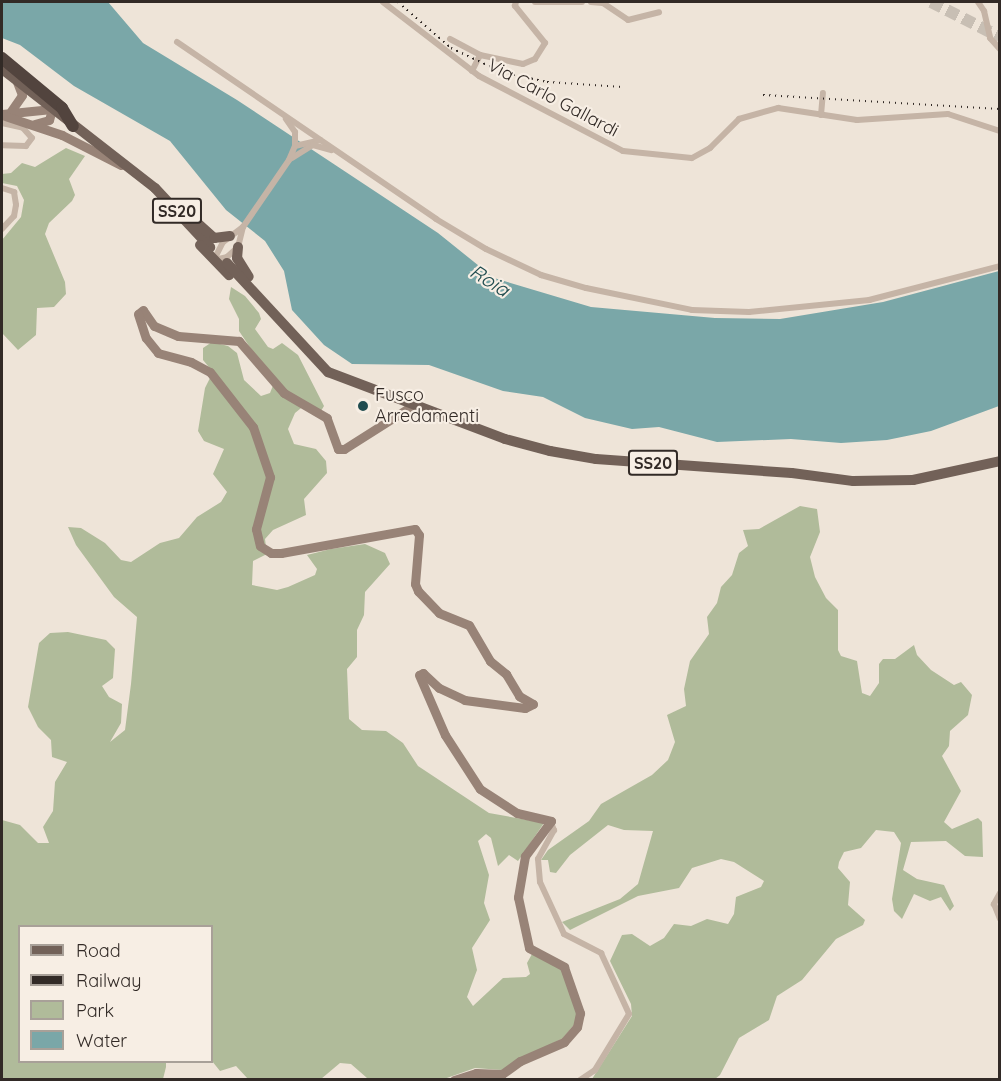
<!DOCTYPE html>
<html>
<head>
<meta charset="utf-8">
<style>
	body { margin:0 }
	#map { position:relative; width:1001px; height:1081px; overflow:hidden; background:#eee4d8; font-family:Quicksand,sans-serif }
	div>[style] { position:absolute }
	[style*='--x'] { left:calc(var(--x)*1px); top:calc(var(--y)*1px); width:calc(var(--w)*1px); rotate:calc(var(--a)*1deg) }
	.green>* { inset:0; background:#b0bb9a }
	.water>* { inset:0; background:#7aa7a8 }
	.motorway-tunnel>* { height:12px; margin-top:-6px; transform-origin:0; background:repeating-linear-gradient(90deg,#c8bfb4 0 12px,transparent 0 18px) }
	.minor>* { height:6px; margin:-3px; padding:0 3px; transform-origin:3px; border-radius:3px; background:#c5b4a6 }
	.secondary>* { height:9px; margin:-4.5px; padding:0 4.5px; transform-origin:4.5px; border-radius:4.5px; background:#988377 }
	.primary>* { height:10px; margin:-5px; padding:0 5px; transform-origin:5px; border-radius:5px; background:#726158 }
	.motorway>* { height:12px; margin:-6px; padding:0 6px; transform-origin:6px; border-radius:6px; background:#52443e }
	.rail>* { height:1.5px; margin-top:-0.75px; transform-origin:0; background:repeating-linear-gradient(90deg,#322a26 0 1.5px,transparent 0 6px) }
	.dots>* { width:16px; height:16px; translate:-50% -50%; box-sizing:border-box; border:3px solid #f7eee4; border-radius:50% }
	span { translate:-50% -50%; white-space:nowrap; text-align:center; line-height:1.15; -webkit-text-stroke:4.5px #f7eee4; paint-order:stroke }
	.shield-label span { padding:2px 4px; background:#f7eee4; border:2px solid; border-radius:4px; -webkit-text-stroke-width:0 }
	.shield-label { font-size:16px; color:#322a26; font-weight:700 }
	.street-label { font-size:18px; color:#322a26 }
	.poi-label { font-size:18px; color:#322a26 }
	.left { translate:0 -50%; text-align:left }
	.water-label { font-size:20px; color:#204c4f; font-style:italic }
	.frame { position:absolute; inset:0; border:3px solid #322a26; pointer-events:none }
	.legend { position:absolute; left:18px; top:925px; width:195px; height:138px; box-sizing:border-box; background:#f7eee4; border:2px solid #a8a098; margin:0; padding:8px 10px; list-style:none; font-size:18px; color:#322a26 }
	.legend li { display:flex; align-items:center; gap:12px; height:30px }
	.legend b { width:30px; border:2px solid #a8a098 }
</style>
</head>
<body>
<div id="map">
	<div class="green">
		<div style="clip-path:polygon(66px 148px,85px 156px,69px 179px,75px 195px,72px 201px,49px 223px,45px 234px,65px 282px,66px 294px,54px 307px,37px 308px,36px 335px,18px 350px,2px 333px,2px 240px,21px 217px,24px 200px,17px 186px,2px 183px,2px 174px,11px 173px,22px 163px,35px 167px)"></div>
		<div style="clip-path:polygon(231px 287px,245px 296px,259px 313px,261px 319px,255px 329px,268px 347px,273px 349px,282px 343px,298px 355px,324px 406px,321px 411px,306px 404px,295px 413px,288px 429px,294px 444px,316px 449px,326px 461px,327px 473px,304px 499px,306px 515px,273px 530px,265px 539px,267px 554px,253px 561px,252px 585px,277px 590px,288px 587px,315px 575px,317px 569px,307px 555px,331px 549px,365px 544px,385px 553px,390px 564px,365px 592px,364px 615px,357px 630px,357px 657px,347px 669px,349px 719px,362px 730px,386px 731px,403px 743px,418px 766px,489px 813px,544px 823px,518px 861px,509px 855px,498px 866px,491px 838px,486px 834px,478px 841px,489px 875px,484px 903px,490px 920px,472px 948px,477px 970px,467px 997px,473px 1006px,503px 978px,526px 977px,530px 974px,527px 963px,532px 954px,561px 967px,577px 1007px,577px 1021px,563px 1038px,502px 1070px,475px 1068px,444px 1079px,375px 1080px,367px 1078px,351px 1064px,340px 1063px,321px 1079px,248px 1079px,236px 1066px,220px 1071px,212px 1061px,212px 926px,20px 926px,20px 1062px,166px 1062px,166px 1067px,163px 1079px,2px 1079px,2px 820px,20px 825px,38px 843px,49px 843px,43px 827px,53px 811px,55px 782px,67px 762px,52px 757px,51px 740px,38px 727px,28px 707px,39px 643px,50px 633px,68px 632px,106px 640px,115px 649px,113px 678px,102px 686px,109px 697px,122px 704px,121px 723px,110px 742px,125px 730px,131px 684px,137px 617px,114px 597px,76px 545px,68px 527px,81px 528px,105px 543px,121px 560px,131px 562px,160px 543px,179px 538px,197px 517px,221px 502px,227px 492px,213px 474px,224px 449px,204px 441px,198px 431px,205px 388px,213px 372px,203px 360px,203px 348px,212px 342px,228px 346px,237px 353px,244px 380px,261px 396px,270px 393px,274px 383px,239px 331px,239px 319px,229px 299px)"></div>
		<div style="clip-path:polygon(800px 506px,817px 509px,820px 532px,810px 557px,815px 577px,826px 598px,838px 610px,838px 650px,841px 656px,857px 661px,862px 693px,870px 696px,879px 683px,879px 664px,883px 659px,895px 659px,914px 645px,917px 655px,931px 670px,954px 685px,961px 682px,972px 695px,968px 715px,950px 731px,949px 746px,942px 756px,961px 791px,944px 822px,952px 829px,978px 818px,982px 822px,983px 857px,965px 856px,946px 841px,911px 842px,903px 870px,917px 879px,944px 885px,954px 906px,950px 911px,941px 897px,930px 901px,914px 894px,902px 919px,894px 911px,892px 899px,901px 843px,894px 832px,876px 830px,861px 848px,844px 852px,839px 862px,838px 868px,850px 882px,848px 905px,865px 920px,863px 925px,836px 939px,802px 980px,777px 996px,769px 1020px,739px 1038px,720px 1075px,715px 1079px,592px 1079px,632px 1016px,631px 1004px,610px 961px,622px 935px,632px 934px,650px 946px,664px 938px,674px 924px,691px 926px,707px 919px,728px 924px,734px 914px,736px 897px,761px 887px,764px 881px,734px 862px,721px 859px,692px 868px,679px 888px,638px 896px,570px 930px,562px 922px,620px 899px,638px 884px,653px 831px,624px 830px,608px 825px,570px 855px,556px 873px,550px 872px,548px 860px,541px 860px,548px 850px,589px 821px,601px 804px,652px 775px,668px 760px,675px 742px,667px 715px,686px 706px,684px 689px,690px 661px,709px 634px,707px 617px,717px 603px,721px 587px,732px 575px,739px 553px,748px 546px,743px 530px,759px 529px)"></div>
	</div>
	<div class="water">
		<div style="clip-path:polygon(2px 2px,108px 2px,143px 43px,237px 100px,438px 233px,494px 278px,591px 307px,715px 318px,780px 319px,883px 302px,999px 271px,999px 406px,931px 431px,887px 440px,841px 443px,791px 439px,717px 442px,659px 427px,632px 429px,585px 418px,543px 397px,503px 391px,429px 365px,352px 364px,324px 345px,292px 310px,284px 271px,265px 241px,226px 210px,170px 141px,74px 86px,20px 45px,2px 38px)"></div>
	</div>
	<div class="motorway-tunnel">
		<div style="--x:931;--y:2;--w:77;--a:26.9"></div>
	</div>
	<div class="minor">
		<div style="--x:383;--y:2;--w:121;--a:37.6"></div>
		<div style="--x:479;--y:76;--w:162;--a:27.5"></div>
		<div style="--x:623;--y:151;--w:69;--a:5.8"></div>
		<div style="--x:692;--y:158;--w:21;--a:-29"></div>
		<div style="--x:710;--y:148;--w:41;--a:-45"></div>
		<div style="--x:739;--y:119;--w:41;--a:-15.8"></div>
		<div style="--x:778;--y:108;--w:80;--a:8.6"></div>
		<div style="--x:857;--y:120;--w:91;--a:-3.8"></div>
		<div style="--x:948;--y:114;--w:55;--a:18.1"></div>
		<div style="--x:535;--y:2;--w:47;--a:0"></div>
		<div style="--x:591;--y:2;--w:12;--a:5"></div>
		<div style="--x:603;--y:3;--w:30;--a:34"></div>
		<div style="--x:628;--y:20;--w:32;--a:-14"></div>
		<div style="--x:978;--y:2;--w:11;--a:56"></div>
		<div style="--x:984;--y:11;--w:28;--a:77"></div>
		<div style="--x:990;--y:38;--w:15;--a:48"></div>
		<div style="--x:450;--y:39;--w:34;--a:28"></div>
		<div style="--x:480;--y:55;--w:44;--a:11.8"></div>
		<div style="--x:523;--y:64;--w:13;--a:-23"></div>
		<div style="--x:535;--y:59;--w:19;--a:-58"></div>
		<div style="--x:545;--y:43;--w:48;--a:-129"></div>
		<div style="--x:515;--y:6;--w:4;--a:-76"></div>
		<div style="--x:177;--y:42;--w:314;--a:34.3"></div>
		<div style="--x:436;--y:219;--w:58;--a:31"></div>
		<div style="--x:486;--y:249;--w:61;--a:25.3"></div>
		<div style="--x:541;--y:275;--w:47;--a:16.1"></div>
		<div style="--x:586;--y:288;--w:108;--a:11.7"></div>
		<div style="--x:692;--y:310;--w:57;--a:2"></div>
		<div style="--x:749;--y:312;--w:121;--a:-5.7"></div>
		<div style="--x:869;--y:300;--w:135;--a:-14.5"></div>
		<div style="--x:472;--y:71;--w:18;--a:-63"></div>
		<div style="--x:821;--y:115;--w:22;--a:-85"></div>
		<div style="--x:2;--y:123;--w:22;--a:13"></div>
		<div style="--x:23;--y:128;--w:13;--a:48"></div>
		<div style="--x:32;--y:138;--w:10;--a:127"></div>
		<div style="--x:26;--y:146;--w:24;--a:-178"></div>
		<div style="--x:295;--y:146;--w:26;--a:-13"></div>
		<div style="--x:292;--y:158;--w:25;--a:-32"></div>
		<div style="--x:313;--y:145;--w:19;--a:16"></div>
		<div style="--x:2;--y:188;--w:13;--a:18"></div>
		<div style="--x:14;--y:192;--w:13;--a:81"></div>
		<div style="--x:16;--y:205;--w:11;--a:100"></div>
		<div style="--x:14;--y:216;--w:18;--a:133"></div>
		<div style="--x:243;--y:227;--w:25;--a:143"></div>
		<div style="--x:223;--y:242;--w:20;--a:117"></div>
		<div style="--x:214;--y:260;--w:13;--a:-13"></div>
		<div style="--x:227;--y:257;--w:15;--a:-42"></div>
		<div style="--x:238;--y:247;--w:21;--a:-76"></div>
		<div style="--x:243;--y:227;--w:81;--a:-55.5"></div>
		<div style="--x:289;--y:160;--w:15;--a:-67"></div>
		<div style="--x:295;--y:146;--w:14;--a:-90"></div>
		<div style="--x:295;--y:132;--w:16;--a:-125"></div>
		<div style="--x:551;--y:823;--w:8;--a:67"></div>
		<div style="--x:554;--y:830;--w:33;--a:119"></div>
		<div style="--x:538;--y:859;--w:23;--a:85"></div>
		<div style="--x:540;--y:882;--w:57;--a:65.2"></div>
		<div style="--x:564;--y:934;--w:42;--a:27.2"></div>
		<div style="--x:601;--y:953;--w:67;--a:65.3"></div>
		<div style="--x:629;--y:1014;--w:66;--a:121.3"></div>
		<div style="--x:595;--y:1070;--w:18;--a:146"></div>
		<div style="--x:1000;--y:893;--w:13;--a:119"></div>
		<div style="--x:994;--y:904;--w:16;--a:68"></div>
	</div>
	<div class="secondary">
		<div style="--x:11;--y:111;--w:19;--a:-55"></div>
		<div style="--x:22;--y:95;--w:14;--a:-111"></div>
		<div style="--x:2;--y:114;--w:50;--a:-5.7"></div>
		<div style="--x:52;--y:109;--w:11;--a:105"></div>
		<div style="--x:49;--y:120;--w:15;--a:164"></div>
		<div style="--x:2;--y:115;--w:63;--a:18.4"></div>
		<div style="--x:62;--y:135;--w:66;--a:27"></div>
		<div style="--x:415;--y:404;--w:84;--a:147.6"></div>
		<div style="--x:344;--y:449;--w:6;--a:180"></div>
		<div style="--x:338;--y:449;--w:33;--a:-110"></div>
		<div style="--x:327;--y:418;--w:50;--a:-149.8"></div>
		<div style="--x:284;--y:393;--w:69;--a:-130.9"></div>
		<div style="--x:239;--y:341;--w:61;--a:-175.3"></div>
		<div style="--x:178;--y:336;--w:26;--a:-157"></div>
		<div style="--x:154;--y:326;--w:19;--a:-125"></div>
		<div style="--x:143;--y:310;--w:6;--a:141"></div>
		<div style="--x:138;--y:314;--w:25;--a:72"></div>
		<div style="--x:146;--y:338;--w:19;--a:51"></div>
		<div style="--x:158;--y:353;--w:34;--a:15"></div>
		<div style="--x:191;--y:362;--w:21;--a:28"></div>
		<div style="--x:210;--y:372;--w:70;--a:52"></div>
		<div style="--x:253;--y:427;--w:53;--a:71.2"></div>
		<div style="--x:270;--y:477;--w:54;--a:105.1"></div>
		<div style="--x:256;--y:529;--w:17;--a:77"></div>
		<div style="--x:260;--y:546;--w:13;--a:32"></div>
		<div style="--x:271;--y:553;--w:10;--a:0"></div>
		<div style="--x:281;--y:553;--w:136;--a:-10.2"></div>
		<div style="--x:415;--y:529;--w:7;--a:56"></div>
		<div style="--x:419;--y:535;--w:49;--a:94.7"></div>
		<div style="--x:415;--y:584;--w:8;--a:67"></div>
		<div style="--x:418;--y:591;--w:30;--a:46"></div>
		<div style="--x:439;--y:613;--w:32;--a:22"></div>
		<div style="--x:469;--y:625;--w:42;--a:59.7"></div>
		<div style="--x:490;--y:661;--w:21;--a:39"></div>
		<div style="--x:506;--y:674;--w:26;--a:59"></div>
		<div style="--x:519;--y:696;--w:16;--a:30"></div>
		<div style="--x:533;--y:704;--w:9;--a:153"></div>
		<div style="--x:525;--y:708;--w:61;--a:-172.4"></div>
		<div style="--x:465;--y:700;--w:29;--a:-155"></div>
		<div style="--x:439;--y:688;--w:22;--a:-137"></div>
		<div style="--x:423;--y:673;--w:4;--a:153"></div>
		<div style="--x:419;--y:675;--w:65;--a:66.6"></div>
		<div style="--x:445;--y:735;--w:64;--a:57.1"></div>
		<div style="--x:480;--y:789;--w:44;--a:33"></div>
		<div style="--x:517;--y:813;--w:35;--a:13"></div>
		<div style="--x:551;--y:821;--w:44;--a:126.6"></div>
		<div style="--x:525;--y:856;--w:42;--a:99.7"></div>
		<div style="--x:518;--y:897;--w:52;--a:77.8"></div>
		<div style="--x:529;--y:948;--w:40;--a:28"></div>
		<div style="--x:564;--y:967;--w:49;--a:70.8"></div>
		<div style="--x:580;--y:1013;--w:14;--a:102"></div>
		<div style="--x:577;--y:1027;--w:20;--a:131"></div>
		<div style="--x:564;--y:1042;--w:48;--a:156.6"></div>
		<div style="--x:520;--y:1061;--w:22;--a:144"></div>
		<div style="--x:502;--y:1074;--w:26;--a:-178"></div>
		<div style="--x:476;--y:1073;--w:23;--a:162"></div>
	</div>
	<div class="primary">
		<div style="--x:2;--y:69;--w:194;--a:37.9"></div>
		<div style="--x:155;--y:188;--w:81;--a:47"></div>
		<div style="--x:194;--y:220;--w:27;--a:42"></div>
		<div style="--x:214;--y:238;--w:16;--a:-7"></div>
		<div style="--x:200;--y:245;--w:42;--a:46"></div>
		<div style="--x:238;--y:247;--w:11;--a:95"></div>
		<div style="--x:237;--y:258;--w:22;--a:58"></div>
		<div style="--x:227;--y:263;--w:149;--a:47.2"></div>
		<div style="--x:328;--y:372;--w:189;--a:20.7"></div>
		<div style="--x:505;--y:439;--w:47;--a:14.9"></div>
		<div style="--x:550;--y:451;--w:47;--a:9.9"></div>
		<div style="--x:596;--y:459;--w:196;--a:4.1"></div>
		<div style="--x:792;--y:473;--w:62;--a:7.5"></div>
		<div style="--x:853;--y:481;--w:60;--a:-1"></div>
		<div style="--x:913;--y:480;--w:89;--a:-12.3"></div>
	</div>
	<div class="motorway">
		<div style="--x:2;--y:58;--w:78;--a:39.8"></div>
		<div style="--x:62;--y:108;--w:21;--a:59"></div>
	</div>
	<div class="rail">
		<div style="--x:398;--y:2;--w:70;--a:41"></div>
		<div style="--x:451;--y:48;--w:56;--a:25.2"></div>
		<div style="--x:502;--y:72;--w:46;--a:12.5"></div>
		<div style="--x:547;--y:82;--w:76;--a:3.8"></div>
		<div style="--x:763;--y:95;--w:237;--a:3.4"></div>
	</div>
	<div class="dots">
		<div style="left:363px;top:406px;background:#204c4f"></div>
	</div>
	<div class="shield-label">
		<span style="left:177px;top:211px">SS20</span>
		<span style="left:653px;top:463px">SS20</span>
	</div>
	<div class="street-label">
		<span style="left:553px;top:98px;rotate:28deg">Via Carlo Gallardi</span>
	</div>
	<div class="poi-label">
		<span class="left" style="left:375px;top:406px">Fusco<br>Arredamenti</span>
	</div>
	<div class="water-label">
		<span style="left:490px;top:280px;rotate:32deg">Roia</span>
	</div>
	<div class="frame"></div>
	<ul class="legend">
	<li><b style="height:8px;background:#726158"></b>Road</li>
	<li><b style="height:8px;background:#322a26"></b>Railway</li>
	<li><b style="height:16px;background:#b0bb9a"></b>Park</li>
	<li><b style="height:16px;background:#7aa7a8"></b>Water</li>
	</ul>
</div>
</body>
</html>
